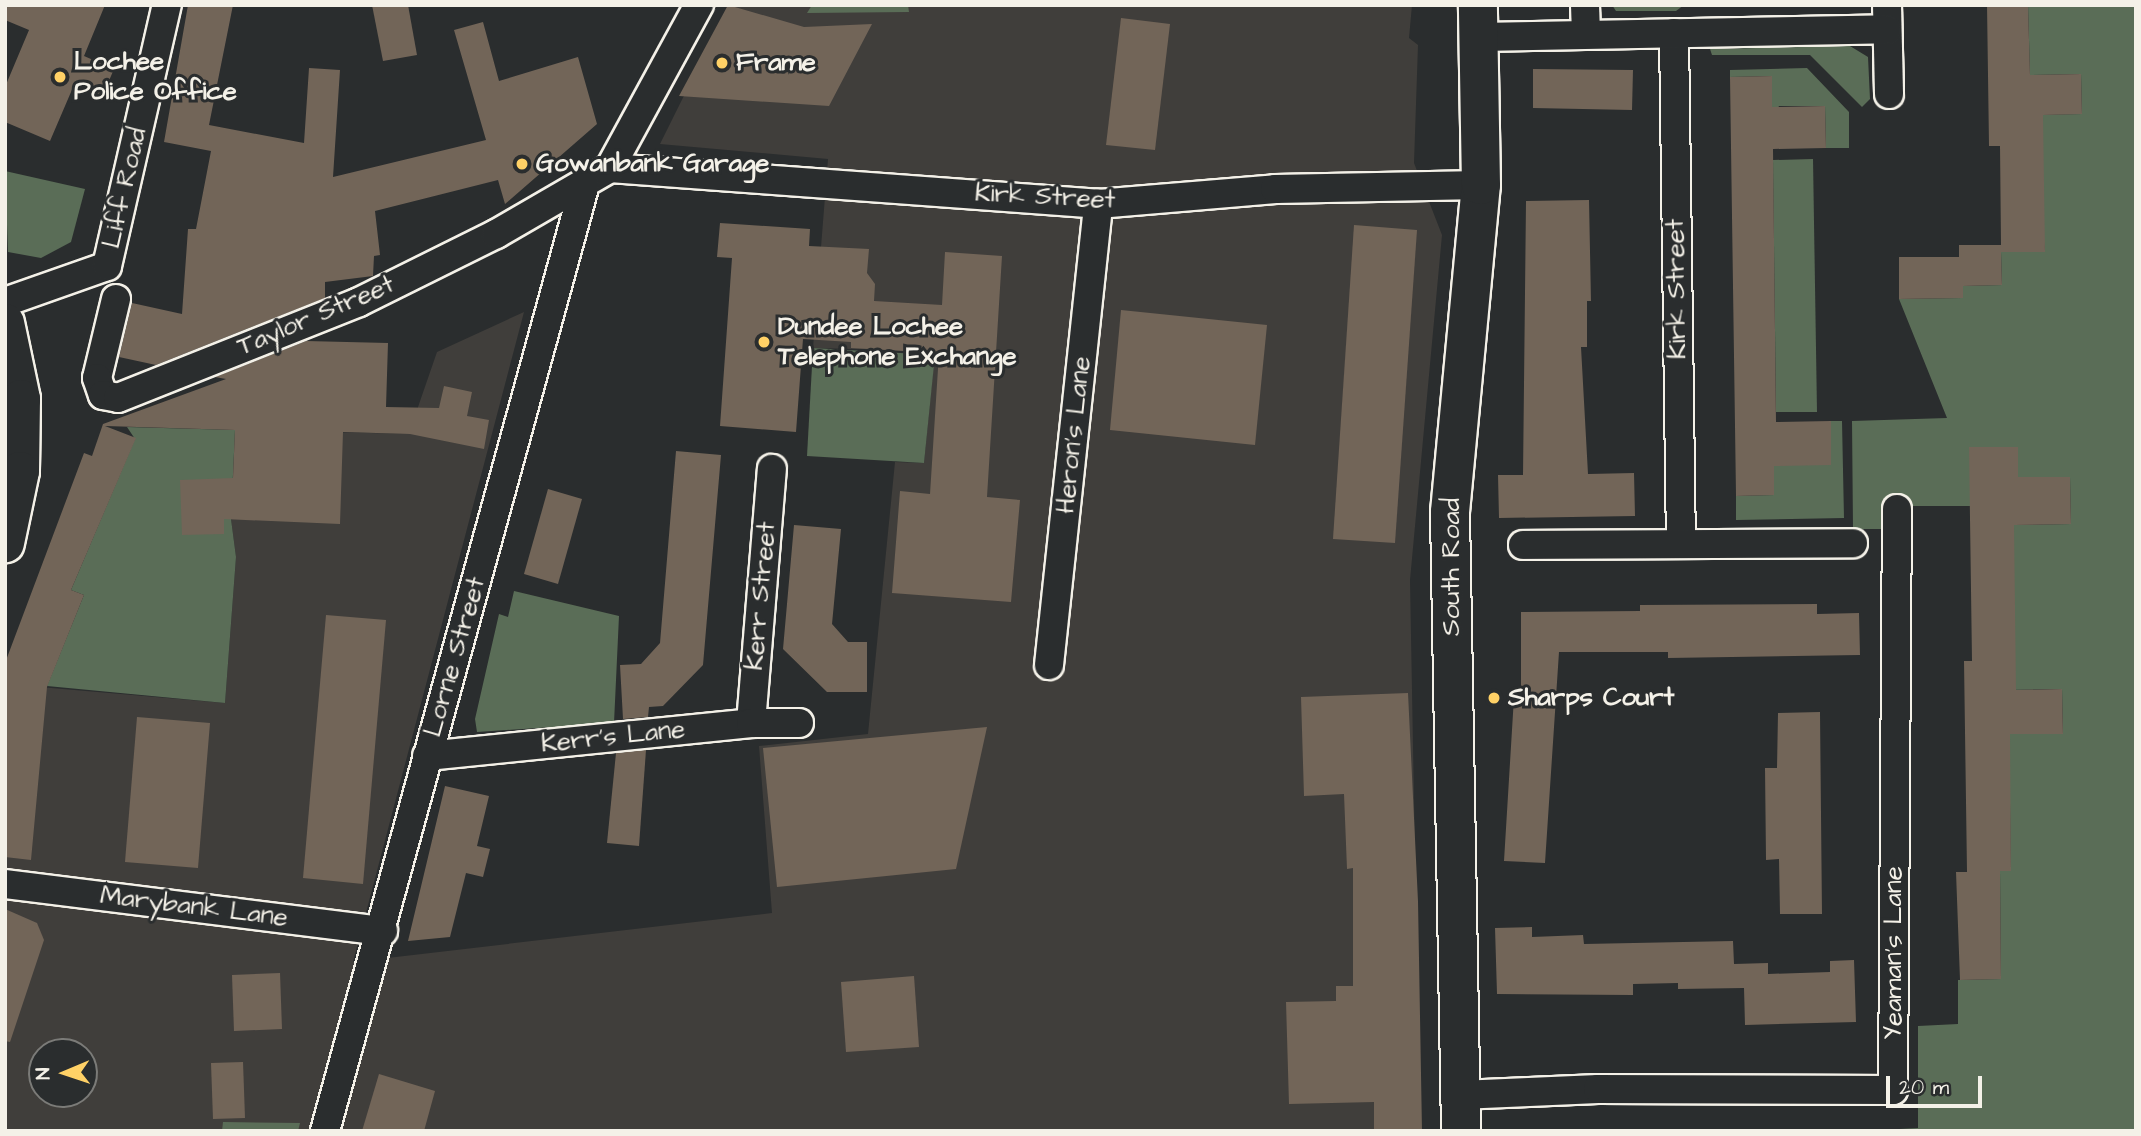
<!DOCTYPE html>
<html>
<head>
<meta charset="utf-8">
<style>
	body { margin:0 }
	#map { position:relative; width:2141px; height:1136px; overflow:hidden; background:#2a2d2e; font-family:"Architects Daughter",sans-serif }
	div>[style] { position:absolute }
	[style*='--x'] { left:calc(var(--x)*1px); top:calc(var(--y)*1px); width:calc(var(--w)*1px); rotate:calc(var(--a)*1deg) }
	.built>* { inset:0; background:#403e3b }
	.green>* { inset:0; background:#5a6d57 }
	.building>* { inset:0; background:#726558 }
	.roads { filter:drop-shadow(2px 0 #f4f1e8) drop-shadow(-2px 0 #f4f1e8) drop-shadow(0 2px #f4f1e8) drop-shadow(0 -2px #f4f1e8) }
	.street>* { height:28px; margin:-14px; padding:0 14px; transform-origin:14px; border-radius:14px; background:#2a2d2e }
	.secondary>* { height:38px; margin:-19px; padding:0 19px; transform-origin:19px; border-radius:19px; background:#2a2d2e }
	.dots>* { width:19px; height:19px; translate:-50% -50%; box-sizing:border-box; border:4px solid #2a2d2e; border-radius:50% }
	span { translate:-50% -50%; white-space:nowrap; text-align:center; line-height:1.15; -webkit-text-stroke:6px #2a2d2e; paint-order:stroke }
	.poi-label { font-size:26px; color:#f4f1e8; font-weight:700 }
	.left { translate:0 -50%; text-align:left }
	.street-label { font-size:26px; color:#f4f1e8 }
	.frame { position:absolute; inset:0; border:7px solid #f4f1e8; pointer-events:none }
	.north { position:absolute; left:28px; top:1038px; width:70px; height:70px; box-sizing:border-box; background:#2a2d2e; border:2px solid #7b7b78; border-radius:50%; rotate:268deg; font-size:19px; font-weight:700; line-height:28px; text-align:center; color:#f4f1e8 }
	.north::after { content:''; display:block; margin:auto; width:24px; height:32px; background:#ffd166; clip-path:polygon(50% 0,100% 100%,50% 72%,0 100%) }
	.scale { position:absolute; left:1886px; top:1076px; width:96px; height:32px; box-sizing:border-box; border:4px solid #f4f1e8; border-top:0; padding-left:9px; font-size:21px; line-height:24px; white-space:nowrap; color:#f4f1e8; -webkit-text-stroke:5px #2a2d2e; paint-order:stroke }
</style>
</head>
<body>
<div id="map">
	<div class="built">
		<div style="clip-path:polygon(evenodd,729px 5px,1412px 5px,1409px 38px,1418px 45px,1414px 163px,1442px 235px,1410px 580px,1420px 1131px,5px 1131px,5px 684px,225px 703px,236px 557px,231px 519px,235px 430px,417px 434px,418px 407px,437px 352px,524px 312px,353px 962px,772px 913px,759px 746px,868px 734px,895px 462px,924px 463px,935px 351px,813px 348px,828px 159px,660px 144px,729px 5px,42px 1052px,84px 1052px,84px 1094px,42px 1094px,42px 1052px)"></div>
	</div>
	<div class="green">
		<div style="clip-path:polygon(812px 5px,908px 5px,909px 12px,807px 13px)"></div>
		<div style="clip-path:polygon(1612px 5px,1684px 5px,1676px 11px,1616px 11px)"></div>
		<div style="clip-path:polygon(2028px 5px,2136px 5px,2136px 1131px,1862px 1131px,1918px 1128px,1918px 1026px,1958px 1024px,1958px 980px,2001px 979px,2000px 871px,2011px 871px,2009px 734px,2063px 733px,2062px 689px,2007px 690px,2014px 525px,2071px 524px,2070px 477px,2018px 477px,2018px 447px,1970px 447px,1970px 506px,1882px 506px,1881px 529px,1853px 529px,1852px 421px,1947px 418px,1899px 299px,1962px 298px,1963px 286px,2002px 285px,2001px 252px,2045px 251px,2029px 115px,2082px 114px,2081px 74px,2030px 75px)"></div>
		<div style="clip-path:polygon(1850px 46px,1868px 57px,1870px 99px,1862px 107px,1810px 55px,1712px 55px,1710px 49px)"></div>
		<div style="clip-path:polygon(1807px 68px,1849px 112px,1849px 148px,1826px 148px,1825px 106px,1779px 106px,1772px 117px,1771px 76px,1730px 77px,1730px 70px)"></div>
		<div style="clip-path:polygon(1813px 159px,1817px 412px,1776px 412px,1773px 160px)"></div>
		<div style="clip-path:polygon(5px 171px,85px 189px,71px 242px,41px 258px,8px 252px)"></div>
		<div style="clip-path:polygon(813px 348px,935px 355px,924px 463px,807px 456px)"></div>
		<div style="clip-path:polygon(1831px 421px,1842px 421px,1844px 518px,1736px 520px,1736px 496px,1774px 495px,1773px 455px)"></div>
		<div style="clip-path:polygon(127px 427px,235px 430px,231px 519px,236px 557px,225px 703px,47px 686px,84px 595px,71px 590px,135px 439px)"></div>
		<div style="clip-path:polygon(514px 591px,619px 616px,614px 723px,477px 732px,475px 719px,499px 614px,508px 617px)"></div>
		<div style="clip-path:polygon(223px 1122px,300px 1123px,298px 1131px,222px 1131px)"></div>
	</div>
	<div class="building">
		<div style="clip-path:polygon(5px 5px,105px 5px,84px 56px,114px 69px,102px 97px,74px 85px,50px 141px,5px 122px,5px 87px,29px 30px,5px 20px)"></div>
		<div style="clip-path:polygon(188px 5px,233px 5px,209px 125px,304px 143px,309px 68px,340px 70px,333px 177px,486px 140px,454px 30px,483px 22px,499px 81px,578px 57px,597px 124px,505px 204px,498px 180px,375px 211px,380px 255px,374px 256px,373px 276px,325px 282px,325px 298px,156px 365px,119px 357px,132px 303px,182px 314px,188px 229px,196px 229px,211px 151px,164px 142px)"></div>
		<div style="clip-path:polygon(372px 5px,408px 5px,417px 55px,383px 61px)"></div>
		<div style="clip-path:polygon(728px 5px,804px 27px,872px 24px,829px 106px,679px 96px)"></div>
		<div style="clip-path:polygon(1987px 5px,2028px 5px,2030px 75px,2081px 74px,2082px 114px,2043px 115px,2045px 252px,2001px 252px,2002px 285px,1963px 286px,1963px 298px,1899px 299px,1899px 257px,1959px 257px,1959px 245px,2001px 245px,2000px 146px,1989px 146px)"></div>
		<div style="clip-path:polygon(1121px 18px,1170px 24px,1155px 150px,1106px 145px)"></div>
		<div style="clip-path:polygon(1533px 69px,1633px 70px,1632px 110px,1533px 108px)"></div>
		<div style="clip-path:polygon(1772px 76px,1772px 107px,1825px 106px,1826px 148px,1773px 149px,1776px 422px,1831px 421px,1831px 465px,1774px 466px,1774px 495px,1736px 496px,1730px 77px)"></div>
		<div style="clip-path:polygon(1589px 200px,1591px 301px,1587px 301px,1587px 347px,1581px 347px,1588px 474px,1634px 473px,1635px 516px,1499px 518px,1498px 475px,1523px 475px,1526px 201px)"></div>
		<div style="clip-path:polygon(720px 223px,810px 229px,809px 246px,869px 249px,867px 273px,875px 284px,874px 301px,942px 305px,945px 252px,1002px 256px,987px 497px,1020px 500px,1011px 602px,892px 593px,900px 491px,930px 494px,939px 353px,851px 348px,851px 342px,803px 339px,796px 432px,720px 426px,732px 258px,717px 257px)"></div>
		<div style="clip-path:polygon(1354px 225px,1417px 230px,1395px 543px,1333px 539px)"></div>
		<div style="clip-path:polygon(1121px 310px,1267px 325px,1255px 445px,1110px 430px)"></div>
		<div style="clip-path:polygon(306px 341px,388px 343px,386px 407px,439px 408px,444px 386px,472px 392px,467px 416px,489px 420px,484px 449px,410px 434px,343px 432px,340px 524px,224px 519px,224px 534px,182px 535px,180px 480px,233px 478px,235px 430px,105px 426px,136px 438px,71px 590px,84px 595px,47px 687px,31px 860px,5px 857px,5px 663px,84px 453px,92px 456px,103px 424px,226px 379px,215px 377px)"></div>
		<div style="clip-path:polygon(1969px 447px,2018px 447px,2018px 477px,2070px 477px,2071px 524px,2014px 525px,2016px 690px,2062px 689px,2063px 734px,2010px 734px,2011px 871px,2000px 871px,2001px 979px,1960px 980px,1956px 872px,1967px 872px,1964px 661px,1972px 661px)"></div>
		<div style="clip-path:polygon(676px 451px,721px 455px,703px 665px,663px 706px,649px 707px,648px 717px,623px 719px,620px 665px,641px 664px,660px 643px)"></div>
		<div style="clip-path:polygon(548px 489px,582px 499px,558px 584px,524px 574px)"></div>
		<div style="clip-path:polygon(794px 525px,841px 529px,832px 624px,848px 642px,867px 642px,867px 692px,827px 692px,783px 649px)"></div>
		<div style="clip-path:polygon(1817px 604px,1817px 614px,1859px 613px,1860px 655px,1668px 658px,1668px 652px,1559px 652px,1545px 863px,1504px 861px,1514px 697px,1521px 698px,1521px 612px,1640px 611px,1640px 605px)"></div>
		<div style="clip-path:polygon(326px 615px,386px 620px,363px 884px,303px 878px)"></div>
		<div style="clip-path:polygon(1408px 693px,1418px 901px,1422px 1131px,1374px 1131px,1374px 1102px,1289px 1104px,1286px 1002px,1336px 1001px,1336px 986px,1353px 986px,1353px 868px,1347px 869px,1344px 794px,1304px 796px,1301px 697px)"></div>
		<div style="clip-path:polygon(1820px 712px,1822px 914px,1780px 914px,1779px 859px,1766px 860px,1765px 768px,1777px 768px,1778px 713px)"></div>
		<div style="clip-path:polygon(137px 717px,210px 723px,198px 868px,125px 862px)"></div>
		<div style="clip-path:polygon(987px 727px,956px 869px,777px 887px,763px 748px)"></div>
		<div style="clip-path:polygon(646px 750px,639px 846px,607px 843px,616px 753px)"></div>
		<div style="clip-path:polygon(445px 786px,489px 796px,477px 846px,490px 849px,483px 877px,466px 873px,450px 937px,408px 941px)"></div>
		<div style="clip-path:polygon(5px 909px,37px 923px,44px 940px,10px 1042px,5px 1041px)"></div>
		<div style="clip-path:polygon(1532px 927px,1532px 937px,1583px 935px,1584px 944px,1733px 941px,1734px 964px,1768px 963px,1768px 974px,1830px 972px,1830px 961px,1854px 960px,1856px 1022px,1745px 1025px,1744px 988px,1678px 989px,1678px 983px,1633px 984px,1633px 995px,1497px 994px,1495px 928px)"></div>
		<div style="clip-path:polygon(280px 973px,282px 1029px,234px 1031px,232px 975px)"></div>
		<div style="clip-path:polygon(914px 976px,919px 1047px,846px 1052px,841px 982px)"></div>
		<div style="clip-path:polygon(243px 1062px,245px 1118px,213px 1119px,211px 1063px)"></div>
		<div style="clip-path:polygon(379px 1074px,435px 1091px,424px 1131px,362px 1131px)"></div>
	</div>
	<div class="roads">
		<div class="street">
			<div style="--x:1585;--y:5;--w:28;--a:88"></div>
			<div style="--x:1887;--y:5;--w:89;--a:88.7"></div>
			<div style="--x:1674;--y:33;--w:511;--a:89.22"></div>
			<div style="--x:1481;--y:37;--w:406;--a:-1.1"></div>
			<div style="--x:610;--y:168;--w:489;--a:4.2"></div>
			<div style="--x:1098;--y:204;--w:178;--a:-4.8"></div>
			<div style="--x:1275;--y:189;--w:206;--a:-1.1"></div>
			<div style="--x:116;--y:299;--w:81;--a:103.5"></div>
			<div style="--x:97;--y:378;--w:18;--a:71"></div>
			<div style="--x:103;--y:395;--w:15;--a:11"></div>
			<div style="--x:118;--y:398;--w:259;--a:-21.7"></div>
			<div style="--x:359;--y:302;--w:153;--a:-26.4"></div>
			<div style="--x:496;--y:234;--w:132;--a:-30.1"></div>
			<div style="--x:610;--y:168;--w:186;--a:-61.4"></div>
			<div style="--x:5;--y:302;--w:108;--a:-19.4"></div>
			<div style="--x:107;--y:266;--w:268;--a:-77.1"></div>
			<div style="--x:1523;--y:545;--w:330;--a:-0.3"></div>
			<div style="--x:1049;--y:665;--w:464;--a:-83.9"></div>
			<div style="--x:751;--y:723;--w:255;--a:-85.3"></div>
			<div style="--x:427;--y:756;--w:326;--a:-5.8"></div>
			<div style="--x:751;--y:723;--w:48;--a:0"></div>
			<div style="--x:5;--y:884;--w:381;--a:7.1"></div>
			<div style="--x:1460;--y:1095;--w:138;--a:-2.5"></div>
			<div style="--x:1598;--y:1089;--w:295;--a:0.2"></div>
			<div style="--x:1893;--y:1090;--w:581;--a:-89.61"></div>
			<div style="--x:325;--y:1131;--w:982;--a:-74.65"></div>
		</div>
		<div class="secondary">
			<div style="--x:5;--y:323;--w:78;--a:78.1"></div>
			<div style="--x:21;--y:399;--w:72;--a:90.8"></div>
			<div style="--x:20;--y:471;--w:74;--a:101.8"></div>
			<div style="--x:1461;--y:1131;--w:619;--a:-91.02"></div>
			<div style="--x:1450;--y:512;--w:328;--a:-84.6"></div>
			<div style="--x:1481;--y:185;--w:180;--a:-91"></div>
		</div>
	</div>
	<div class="dots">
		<div style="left:722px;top:63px;background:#ffd166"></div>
		<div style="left:60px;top:77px;background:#ffd166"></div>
		<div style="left:522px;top:164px;background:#ffd166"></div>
		<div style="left:764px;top:342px;background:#ffd166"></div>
		<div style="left:1494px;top:698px;background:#ffd166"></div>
	</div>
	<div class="poi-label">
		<span class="left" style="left:74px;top:77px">Lochee<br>Police Office</span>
		<span class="left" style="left:736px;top:63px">Frame</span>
		<span class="left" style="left:536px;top:164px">Gowanbank Garage</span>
		<span class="left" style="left:778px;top:342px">Dundee Lochee<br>Telephone Exchange</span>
		<span class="left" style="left:1508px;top:698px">Sharps Court</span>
	</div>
	<div class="street-label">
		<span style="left:125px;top:188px;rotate:-77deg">Liff Road</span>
		<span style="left:1045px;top:197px;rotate:3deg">Kirk Street</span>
		<span style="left:1677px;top:289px;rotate:-91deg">Kirk Street</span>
		<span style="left:316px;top:316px;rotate:-23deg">Taylor Street</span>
		<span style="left:1074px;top:435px;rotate:-84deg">Heron's Lane</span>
		<span style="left:1452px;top:567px;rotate:-90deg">South Road</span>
		<span style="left:761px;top:596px;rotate:-85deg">Kerr Street</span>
		<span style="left:455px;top:657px;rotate:-74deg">Lorne Street</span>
		<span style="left:613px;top:737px;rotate:-6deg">Kerr's Lane</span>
		<span style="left:194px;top:907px;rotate:7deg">Marybank Lane</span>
		<span style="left:1894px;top:953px;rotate:-90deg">Yeaman's Lane</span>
	</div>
	<div class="frame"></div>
	<div class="north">N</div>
	<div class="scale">20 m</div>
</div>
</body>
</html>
